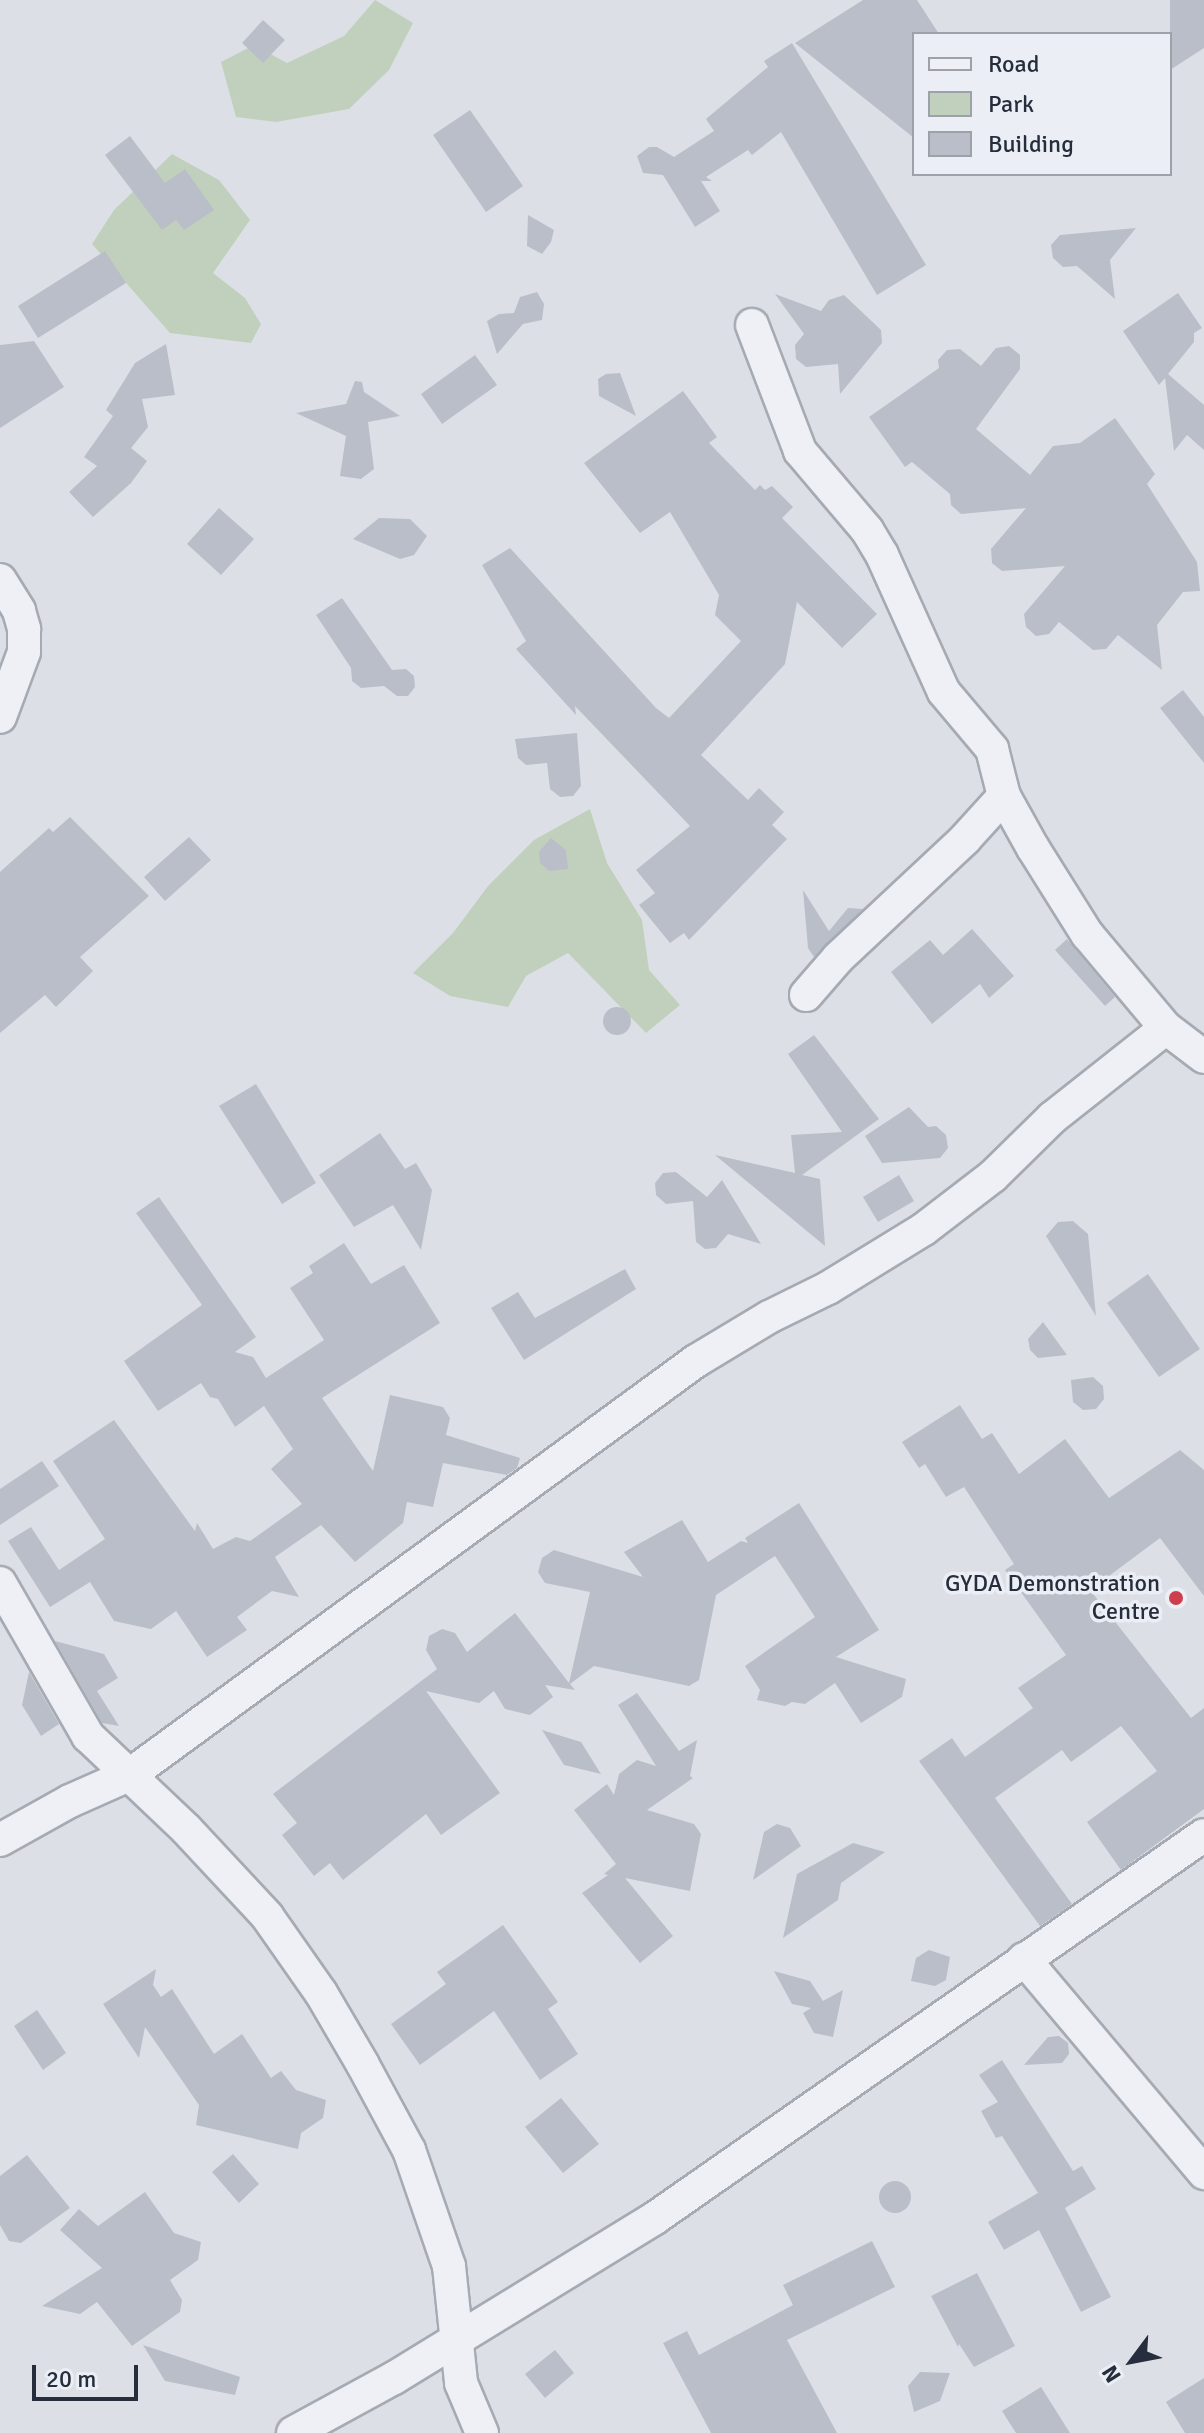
<!DOCTYPE html>
<html>
<head>
<meta charset="utf-8">
<style>
	body { margin:0 }
	#map { position:relative; width:1204px; height:2433px; overflow:hidden; background:#dce0e6; font-family:Signika,sans-serif }
	div>[style] { position:absolute }
	[style*='--x'] { left:calc(var(--x)*1px); top:calc(var(--y)*1px); width:calc(var(--w)*1px); rotate:calc(var(--a)*1deg) }
	.green>* { inset:0; background:#c1d0bd }
	.building>* { inset:0; background:#b9bec9 }
	.round { border-radius:50% }
	.roads { filter:drop-shadow(2px 0 #a5aab3) drop-shadow(-2px 0 #a5aab3) drop-shadow(0 2px #a5aab3) drop-shadow(0 -2px #a5aab3) }
	.street>* { height:32px; margin:-16px; padding:0 16px; transform-origin:16px; border-radius:16px; background:#eef0f5 }
	.dots>* { width:22px; height:22px; translate:-50% -50%; box-sizing:border-box; border:4px solid #ebeef4; border-radius:50% }
	span { translate:-50% -50%; white-space:nowrap; text-align:center; line-height:1.15; -webkit-text-stroke:7px #ebeef4; paint-order:stroke }
	.poi-label { font-size:24px; color:#262d3c }
	.right { translate:-100% -50%; text-align:right }
	.legend { position:absolute; left:912px; top:32px; width:260px; height:144px; box-sizing:border-box; background:#ebeef4; border:2px solid #9ca1aa; margin:0; padding:10px 14px; list-style:none; font-size:24px; color:#262d3c }
	.legend li { display:flex; align-items:center; gap:16px; height:40px }
	.legend b { width:40px; border:2px solid #9ca1aa }
	.north { position:absolute; left:1092px; top:2321px; width:80px; height:80px; -webkit-text-stroke:6px #ebeef4; paint-order:stroke; rotate:238deg; font-size:22px; font-weight:700; line-height:32px; text-align:center; color:#262d3c }
	.north::after { content:''; display:block; margin:auto; width:28px; height:36px; background:#262d3c; clip-path:polygon(50% 0,100% 100%,50% 72%,0 100%) }
	.scale { position:absolute; left:32px; top:2365px; width:106px; height:36px; box-sizing:border-box; border:4px solid #262d3c; border-top:0; padding-left:10px; font-size:24px; line-height:28px; white-space:nowrap; color:#262d3c; -webkit-text-stroke:6px #ebeef4; paint-order:stroke }
</style>
</head>
<body>
<div id="map">
	<div class="green">
		<div style="clip-path:polygon(375px 0,413px 23px,389px 70px,349px 109px,276px 122px,236px 117px,221px 62px,254px 45px,287px 63px,344px 36px)"></div>
		<div style="clip-path:polygon(172px 154px,219px 180px,250px 220px,213px 273px,245px 298px,261px 324px,251px 343px,170px 333px,92px 244px,114px 210px)"></div>
		<div style="clip-path:polygon(590px 809px,607px 863px,642px 920px,649px 970px,680px 1005px,646px 1033px,568px 953px,526px 976px,508px 1007px,450px 996px,413px 973px,453px 933px,488px 886px,534px 840px)"></div>
	</div>
	<div class="building">
		<div style="clip-path:polygon(863px 0,917px 0,939px 34px,914px 34px,914px 138px,795px 43px)"></div>
		<div style="clip-path:polygon(1170px 0,1204px 0,1204px 48px,1170px 70px)"></div>
		<div style="clip-path:polygon(263px 20px,285px 40px,263px 63px,242px 43px)"></div>
		<div style="clip-path:polygon(792px 43px,926px 265px,877px 295px,781px 132px,752px 155px,748px 150px,706px 177px,712px 181px,701px 181px,720px 211px,695px 227px,663px 175px,643px 173px,637px 156px,649px 147px,657px 147px,674px 157px,714px 131px,706px 119px,768px 67px,764px 61px)"></div>
		<div style="clip-path:polygon(470px 110px,523px 186px,486px 212px,433px 135px)"></div>
		<div style="clip-path:polygon(130px 136px,165px 183px,185px 169px,214px 210px,184px 230px,176px 220px,162px 230px,105px 155px)"></div>
		<div style="clip-path:polygon(528px 215px,554px 230px,551px 242px,542px 254px,527px 246px)"></div>
		<div style="clip-path:polygon(1136px 228px,1110px 260px,1115px 299px,1077px 266px,1063px 267px,1053px 258px,1051px 245px,1060px 235px)"></div>
		<div style="clip-path:polygon(105px 251px,126px 283px,38px 338px,18px 306px)"></div>
		<div style="clip-path:polygon(537px 292px,544px 304px,542px 320px,523px 324px,497px 354px,487px 321px,499px 314px,514px 313px,520px 297px)"></div>
		<div style="clip-path:polygon(1178px 293px,1202px 328px,1194px 333px,1194px 342px,1168px 374px,1204px 405px,1204px 450px,1187px 435px,1174px 451px,1165px 378px,1159px 385px,1123px 331px)"></div>
		<div style="clip-path:polygon(775px 294px,821px 311px,829px 300px,844px 295px,881px 330px,882px 343px,840px 394px,838px 364px,806px 367px,796px 359px,795px 345px,804px 334px)"></div>
		<div style="clip-path:polygon(34px 341px,64px 387px,0 428px,0 345px)"></div>
		<div style="clip-path:polygon(166px 344px,175px 395px,142px 399px,148px 427px,131px 448px,147px 461px,131px 483px,93px 517px,69px 492px,97px 466px,84px 457px,113px 416px,106px 410px,135px 363px)"></div>
		<div style="clip-path:polygon(1009px 346px,1020px 355px,1020px 369px,976px 429px,1030px 475px,1053px 446px,1080px 443px,1115px 418px,1155px 474px,1147px 484px,1197px 562px,1200px 591px,1183px 592px,1157px 625px,1162px 670px,1118px 635px,1106px 649px,1093px 650px,1059px 622px,1049px 634px,1036px 636px,1026px 627px,1024px 614px,1065px 566px,1002px 571px,992px 563px,991px 549px,1026px 508px,961px 514px,951px 505px,950px 494px,912px 462px,905px 467px,869px 417px,939px 368px,938px 360px,947px 350px,960px 349px,981px 366px,996px 348px)"></div>
		<div style="clip-path:polygon(475px 355px,497px 385px,442px 424px,421px 394px)"></div>
		<div style="clip-path:polygon(620px 373px,636px 416px,599px 396px,598px 379px,606px 374px)"></div>
		<div style="clip-path:polygon(355px 381px,362px 382px,364px 392px,400px 416px,368px 422px,374px 469px,361px 479px,340px 476px,346px 436px,296px 413px,346px 404px)"></div>
		<div style="clip-path:polygon(683px 391px,717px 437px,709px 443px,755px 490px,760px 485px,765px 490px,772px 486px,793px 507px,782px 518px,877px 614px,842px 648px,797px 602px,785px 664px,701px 755px,748px 800px,759px 788px,784px 812px,772px 825px,787px 839px,689px 940px,684px 933px,670px 943px,639px 905px,655px 893px,636px 870px,690px 826px,575px 706px,576px 715px,516px 649px,526px 641px,482px 565px,510px 548px,656px 708px,669px 718px,741px 641px,715px 615px,719px 595px,670px 512px,640px 533px,584px 463px)"></div>
		<div style="clip-path:polygon(219px 508px,254px 539px,221px 575px,187px 544px)"></div>
		<div style="clip-path:polygon(379px 518px,410px 519px,427px 536px,414px 555px,400px 559px,353px 539px)"></div>
		<div style="clip-path:polygon(342px 598px,392px 670px,406px 669px,414px 676px,415px 687px,408px 696px,397px 696px,384px 686px,361px 688px,352px 681px,351px 668px,316px 615px)"></div>
		<div style="clip-path:polygon(1183px 690px,1204px 717px,1204px 763px,1160px 708px)"></div>
		<div style="clip-path:polygon(577px 733px,581px 786px,573px 796px,560px 797px,550px 789px,547px 763px,526px 765px,518px 758px,515px 739px)"></div>
		<div style="clip-path:polygon(70px 817px,149px 896px,80px 957px,93px 971px,56px 1007px,45px 995px,0 1033px,0 872px,49px 828px,53px 832px)"></div>
		<div style="clip-path:polygon(189px 837px,211px 860px,165px 901px,144px 877px)"></div>
		<div style="clip-path:polygon(551px 838px,566px 850px,568px 869px,549px 871px,540px 863px,539px 852px)"></div>
		<div style="clip-path:polygon(803px 890px,829px 931px,848px 908px,863px 909px,814px 957px,808px 948px)"></div>
		<div style="clip-path:polygon(972px 929px,1014px 976px,989px 998px,980px 984px,932px 1024px,891px 972px,930px 940px,943px 955px)"></div>
		<div style="clip-path:polygon(1067px 939px,1115px 997px,1105px 1006px,1055px 950px)"></div>
		<div class="round" style="left:603px;top:1007px;width:28px;height:28px"></div>
		<div style="clip-path:polygon(814px 1035px,879px 1119px,802px 1175px,820px 1179px,825px 1246px,715px 1155px,795px 1173px,791px 1135px,842px 1132px,788px 1054px)"></div>
		<div style="clip-path:polygon(256px 1084px,316px 1183px,282px 1204px,219px 1106px)"></div>
		<div style="clip-path:polygon(909px 1107px,928px 1127px,936px 1126px,946px 1135px,948px 1148px,940px 1158px,882px 1163px,865px 1136px)"></div>
		<div style="clip-path:polygon(380px 1133px,405px 1169px,416px 1163px,432px 1190px,421px 1250px,393px 1205px,354px 1227px,319px 1175px)"></div>
		<div style="clip-path:polygon(676px 1172px,707px 1197px,722px 1180px,761px 1244px,728px 1234px,716px 1248px,705px 1249px,696px 1242px,693px 1201px,666px 1204px,656px 1195px,655px 1183px,663px 1173px)"></div>
		<div style="clip-path:polygon(899px 1175px,914px 1201px,878px 1222px,863px 1197px)"></div>
		<div style="clip-path:polygon(159px 1197px,256px 1337px,235px 1352px,253px 1357px,266px 1378px,324px 1340px,290px 1288px,313px 1273px,309px 1266px,344px 1243px,371px 1284px,404px 1265px,440px 1323px,322px 1398px,373px 1471px,390px 1395px,443px 1407px,450px 1418px,446px 1435px,520px 1458px,517px 1468px,507px 1475px,443px 1463px,433px 1507px,407px 1502px,403px 1523px,355px 1562px,321px 1525px,275px 1557px,299px 1597px,272px 1591px,237px 1617px,247px 1630px,207px 1657px,176px 1611px,151px 1629px,114px 1621px,90px 1582px,50px 1607px,8px 1541px,31px 1527px,59px 1570px,105px 1539px,53px 1461px,114px 1420px,195px 1531px,197px 1523px,213px 1549px,236px 1537px,250px 1541px,302px 1504px,271px 1469px,293px 1449px,264px 1406px,235px 1427px,218px 1399px,210px 1397px,201px 1383px,158px 1411px,124px 1361px,202px 1305px,136px 1213px)"></div>
		<div style="clip-path:polygon(1073px 1221px,1088px 1234px,1096px 1316px,1046px 1236px,1058px 1222px)"></div>
		<div style="clip-path:polygon(625px 1269px,636px 1289px,524px 1360px,491px 1308px,518px 1292px,535px 1318px)"></div>
		<div style="clip-path:polygon(1148px 1274px,1200px 1349px,1159px 1377px,1107px 1303px)"></div>
		<div style="clip-path:polygon(1043px 1322px,1067px 1355px,1038px 1358px,1030px 1350px,1028px 1339px)"></div>
		<div style="clip-path:polygon(1093px 1377px,1103px 1386px,1104px 1399px,1096px 1409px,1083px 1410px,1073px 1402px,1071px 1380px)"></div>
		<div style="clip-path:polygon(960px 1405px,982px 1439px,992px 1433px,1019px 1474px,1065px 1439px,1109px 1498px,1180px 1450px,1204px 1470px,1204px 1596px,1160px 1538px,1090px 1590px,1191px 1718px,1204px 1708px,1204px 1809px,1121px 1870px,1087px 1822px,1157px 1771px,1121px 1726px,1071px 1762px,1062px 1750px,995px 1798px,1072px 1904px,1040px 1926px,919px 1761px,952px 1738px,965px 1757px,1033px 1708px,1018px 1688px,1066px 1655px,1005px 1570px,1014px 1564px,964px 1487px,946px 1497px,925px 1464px,919px 1468px,902px 1442px)"></div>
		<div style="clip-path:polygon(42px 1461px,59px 1486px,0 1525px,0 1489px)"></div>
		<div style="clip-path:polygon(799px 1503px,879px 1630px,836px 1657px,906px 1679px,902px 1697px,861px 1723px,835px 1683px,805px 1704px,792px 1702px,785px 1706px,757px 1700px,760px 1690px,745px 1666px,815px 1617px,775px 1556px,716px 1595px,699px 1680px,689px 1686px,594px 1666px,570px 1684px,575px 1690px,545px 1685px,553px 1697px,530px 1715px,505px 1709px,494px 1691px,479px 1703px,426px 1691px,500px 1793px,441px 1835px,426px 1814px,343px 1880px,330px 1863px,314px 1876px,282px 1835px,297px 1823px,273px 1794px,437px 1669px,426px 1650px,429px 1636px,442px 1629px,455px 1633px,467px 1652px,515px 1613px,569px 1683px,590px 1592px,545px 1583px,538px 1572px,542px 1558px,554px 1550px,643px 1577px,624px 1552px,682px 1520px,708px 1562px,741px 1541px,748px 1543px,745px 1538px)"></div>
		<div style="clip-path:polygon(55px 1641px,104px 1654px,118px 1678px,97px 1691px,119px 1726px,102px 1723px)"></div>
		<div style="clip-path:polygon(29px 1672px,59px 1724px,41px 1736px,22px 1705px)"></div>
		<div style="clip-path:polygon(637px 1693px,679px 1751px,697px 1740px,690px 1776px,693px 1778px,647px 1810px,694px 1824px,701px 1834px,690px 1891px,625px 1878px,673px 1936px,640px 1963px,582px 1893px,608px 1875px,604px 1874px,616px 1864px,574px 1810px,607px 1784px,614px 1795px,619px 1774px,637px 1760px,656px 1766px,618px 1705px)"></div>
		<div style="clip-path:polygon(542px 1730px,581px 1742px,601px 1774px,564px 1765px)"></div>
		<div style="clip-path:polygon(777px 1824px,790px 1828px,801px 1846px,753px 1880px,764px 1832px)"></div>
		<div style="clip-path:polygon(853px 1843px,885px 1852px,841px 1883px,838px 1900px,783px 1938px,797px 1874px)"></div>
		<div style="clip-path:polygon(503px 1925px,558px 2002px,548px 2009px,578px 2054px,540px 2080px,494px 2011px,420px 2065px,391px 2024px,446px 1984px,437px 1972px)"></div>
		<div style="clip-path:polygon(929px 1950px,950px 1957px,946px 1980px,935px 1986px,911px 1981px,916px 1958px)"></div>
		<div style="clip-path:polygon(156px 1969px,153px 1985px,161px 1997px,172px 1989px,214px 2054px,242px 2034px,271px 2078px,281px 2071px,296px 2090px,326px 2100px,323px 2118px,301px 2133px,298px 2149px,196px 2125px,199px 2105px,145px 2027px,139px 2058px,103px 2004px)"></div>
		<div style="clip-path:polygon(774px 1971px,810px 1981px,823px 2001px,843px 1990px,833px 2037px,814px 2033px,803px 2013px,811px 2008px,792px 2004px)"></div>
		<div style="clip-path:polygon(37px 2010px,66px 2053px,43px 2070px,14px 2026px)"></div>
		<div style="clip-path:polygon(1059px 2036px,1068px 2043px,1069px 2054px,1062px 2063px,1024px 2065px,1048px 2037px)"></div>
		<div style="clip-path:polygon(1002px 2060px,1073px 2171px,1082px 2166px,1096px 2189px,1065px 2208px,1111px 2297px,1081px 2312px,1039px 2230px,1004px 2250px,988px 2222px,1038px 2193px,1002px 2136px,996px 2138px,981px 2111px,998px 2102px,979px 2075px)"></div>
		<div style="clip-path:polygon(561px 2098px,599px 2144px,563px 2173px,525px 2127px)"></div>
		<div style="clip-path:polygon(233px 2154px,259px 2184px,239px 2203px,212px 2172px)"></div>
		<div style="clip-path:polygon(27px 2155px,70px 2208px,21px 2243px,9px 2241px,0 2225px,0 2176px)"></div>
		<div class="round" style="left:879px;top:2181px;width:32px;height:32px"></div>
		<div style="clip-path:polygon(145px 2192px,174px 2233px,201px 2242px,198px 2260px,170px 2280px,182px 2300px,180px 2312px,132px 2346px,97px 2302px,80px 2314px,42px 2306px,102px 2268px,60px 2230px,79px 2209px,98px 2226px)"></div>
		<div style="clip-path:polygon(872px 2241px,895px 2287px,787px 2340px,837px 2433px,711px 2433px,663px 2343px,687px 2331px,699px 2355px,793px 2305px,783px 2285px)"></div>
		<div style="clip-path:polygon(977px 2273px,1015px 2346px,974px 2367px,959px 2344px,958px 2347px,931px 2296px)"></div>
		<div style="clip-path:polygon(143px 2345px,240px 2377px,235px 2395px,165px 2381px)"></div>
		<div style="clip-path:polygon(555px 2350px,574px 2373px,545px 2398px,525px 2374px)"></div>
		<div style="clip-path:polygon(920px 2372px,950px 2373px,940px 2401px,914px 2412px,908px 2386px)"></div>
		<div style="clip-path:polygon(1204px 2378px,1204px 2433px,1185px 2433px,1166px 2402px)"></div>
		<div style="clip-path:polygon(1041px 2387px,1070px 2433px,1016px 2433px,1002px 2411px)"></div>
	</div>
	<div class="roads">
		<div class="street">
			<div style="--x:752;--y:325;--w:135;--a:69.1"></div>
			<div style="--x:800;--y:451;--w:104;--a:49.7"></div>
			<div style="--x:867;--y:530;--w:29;--a:59"></div>
			<div style="--x:882;--y:555;--w:150;--a:65.7"></div>
			<div style="--x:944;--y:692;--w:75;--a:49.9"></div>
			<div style="--x:992;--y:749;--w:49;--a:75.7"></div>
			<div style="--x:1004;--y:796;--w:60;--a:60.9"></div>
			<div style="--x:1033;--y:848;--w:102;--a:57.9"></div>
			<div style="--x:1087;--y:934;--w:123;--a:50"></div>
			<div style="--x:1166;--y:1028;--w:48;--a:37.3"></div>
			<div style="--x:0;--y:580;--w:36;--a:58"></div>
			<div style="--x:19;--y:611;--w:19;--a:74"></div>
			<div style="--x:24;--y:629;--w:23;--a:90"></div>
			<div style="--x:24;--y:652;--w:69;--a:110.3"></div>
			<div style="--x:806;--y:995;--w:49;--a:-49.1"></div>
			<div style="--x:838;--y:958;--w:174;--a:-43.1"></div>
			<div style="--x:965;--y:839;--w:58;--a:-47.8"></div>
			<div style="--x:0;--y:1583;--w:177;--a:60.1"></div>
			<div style="--x:88;--y:1736;--w:135;--a:43.5"></div>
			<div style="--x:186;--y:1829;--w:119;--a:47"></div>
			<div style="--x:267;--y:1916;--w:94;--a:55"></div>
			<div style="--x:321;--y:1993;--w:83;--a:59.7"></div>
			<div style="--x:363;--y:2065;--w:97;--a:61.6"></div>
			<div style="--x:409;--y:2150;--w:123;--a:71"></div>
			<div style="--x:449;--y:2266;--w:118;--a:84.1"></div>
			<div style="--x:461;--y:2383;--w:54;--a:67.2"></div>
			<div style="--x:0;--y:1840;--w:80;--a:-29.1"></div>
			<div style="--x:70;--y:1801;--w:67;--a:-23.9"></div>
			<div style="--x:131;--y:1774;--w:700;--a:-36.17"></div>
			<div style="--x:696;--y:1361;--w:85;--a:-31.1"></div>
			<div style="--x:769;--y:1317;--w:66;--a:-26.2"></div>
			<div style="--x:828;--y:1288;--w:113;--a:-31.6"></div>
			<div style="--x:924;--y:1229;--w:87;--a:-37.5"></div>
			<div style="--x:993;--y:1176;--w:83;--a:-44.5"></div>
			<div style="--x:1052;--y:1118;--w:145;--a:-38.3"></div>
			<div style="--x:1024;--y:1959;--w:280;--a:49.9"></div>
			<div style="--x:293;--y:2433;--w:115;--a:-28.6"></div>
			<div style="--x:394;--y:2378;--w:306;--a:-31.5"></div>
			<div style="--x:655;--y:2218;--w:669;--a:-34.9"></div>
		</div>
	</div>
	<div class="dots">
		<div style="left:1176px;top:1598px;background:#cd3f4f"></div>
	</div>
	<div class="poi-label">
		<span class="right" style="left:1160px;top:1598px">GYDA Demonstration<br>Centre</span>
	</div>
	<ul class="legend">
	<li><b style="height:10px;background:#eef0f5"></b>Road</li>
	<li><b style="height:22px;background:#c1d0bd"></b>Park</li>
	<li><b style="height:22px;background:#b9bec9"></b>Building</li>
	</ul>
	<div class="north">N</div>
	<div class="scale">20 m</div>
</div>
</body>
</html>
